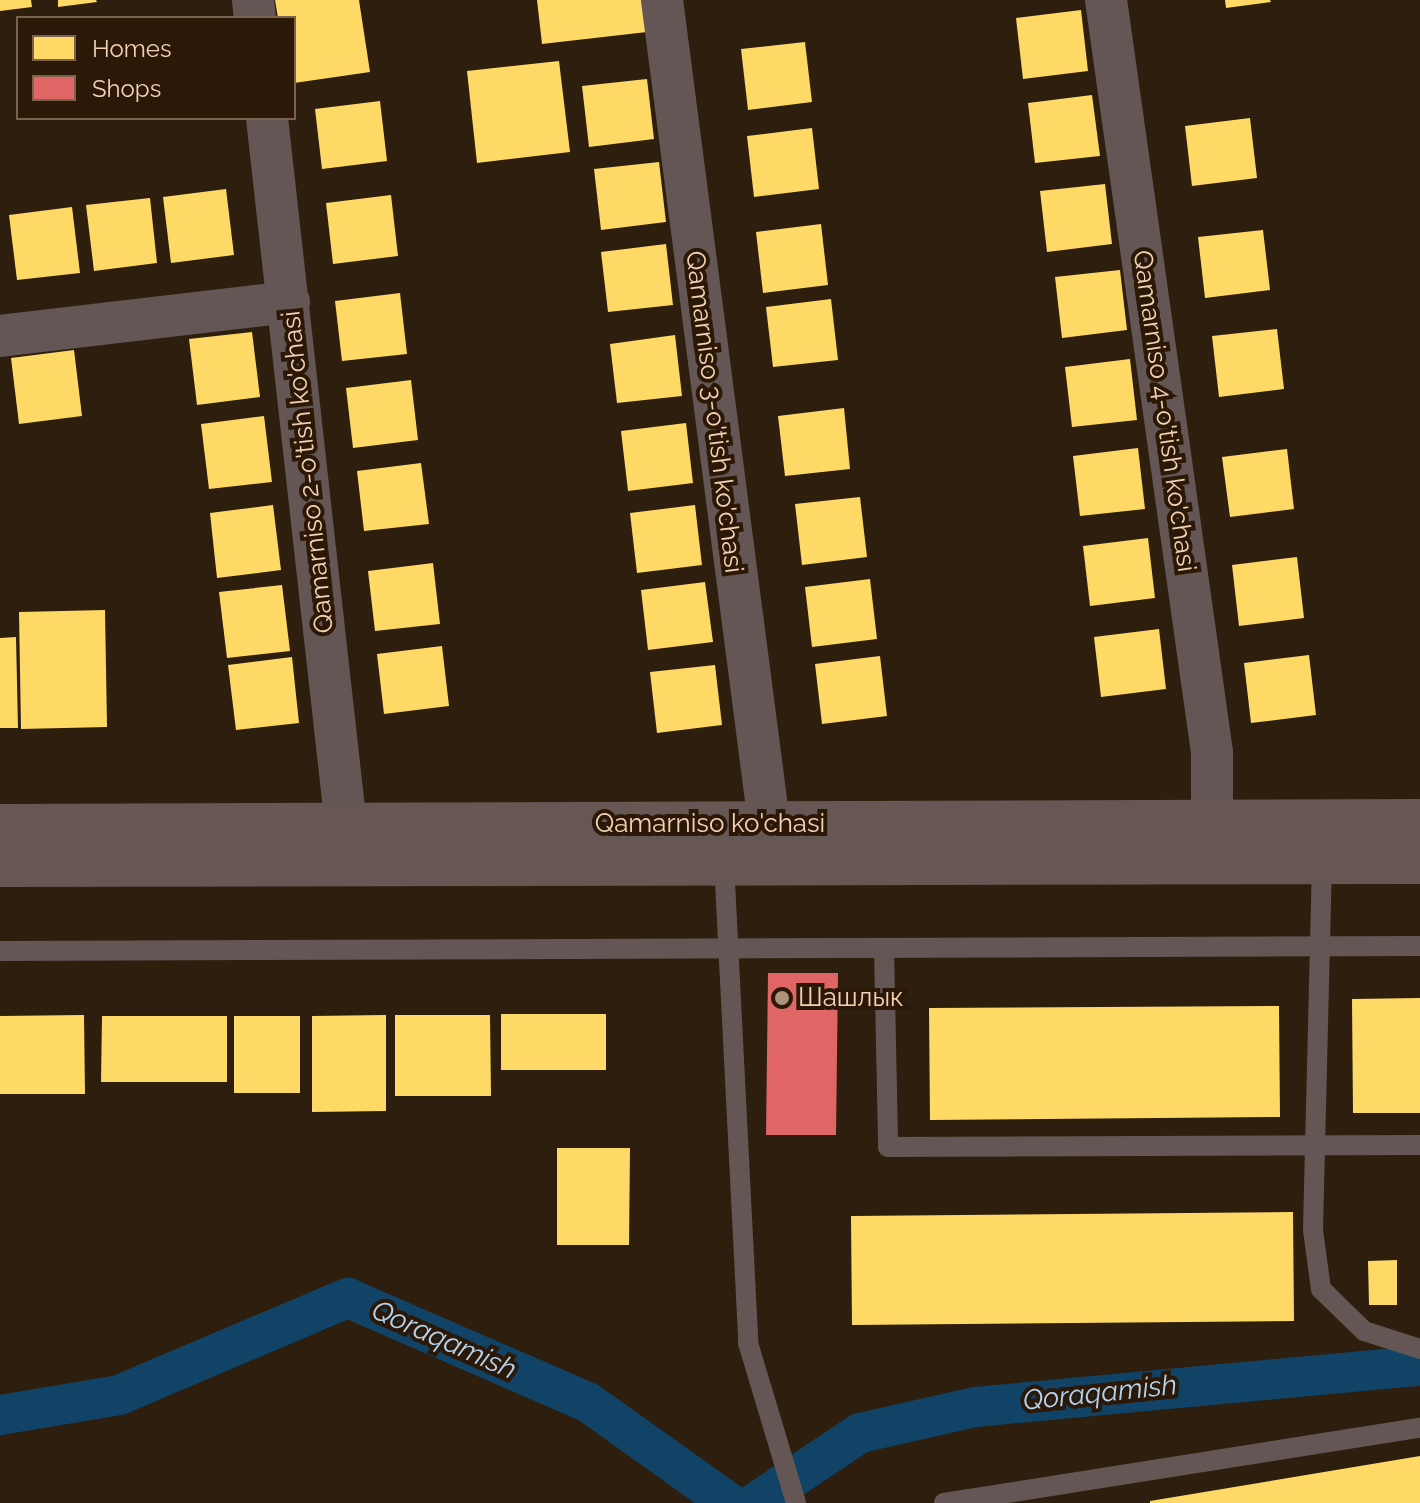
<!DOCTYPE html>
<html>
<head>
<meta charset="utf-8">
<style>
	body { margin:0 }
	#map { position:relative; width:1420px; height:1503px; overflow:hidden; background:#2e1e0d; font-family:Raleway,sans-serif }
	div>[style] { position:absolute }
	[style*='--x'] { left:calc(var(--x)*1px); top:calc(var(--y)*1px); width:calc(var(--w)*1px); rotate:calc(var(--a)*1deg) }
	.homes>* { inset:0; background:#ffd966 }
	.shops>* { inset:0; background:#e06666 }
	.canal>* { height:40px; margin:-20px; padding:0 20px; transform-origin:20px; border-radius:20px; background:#104366 }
	.service>* { height:20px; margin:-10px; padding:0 10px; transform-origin:10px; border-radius:10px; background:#635655 }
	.minor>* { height:42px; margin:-21px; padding:0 21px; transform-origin:21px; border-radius:21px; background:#635655 }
	.secondary>* { height:44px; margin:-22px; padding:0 22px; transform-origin:22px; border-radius:22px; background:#665654 }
	.dots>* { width:22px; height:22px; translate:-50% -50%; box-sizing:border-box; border:4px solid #2b1806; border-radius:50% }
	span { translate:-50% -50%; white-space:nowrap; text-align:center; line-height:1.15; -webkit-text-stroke:8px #2b1806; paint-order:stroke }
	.street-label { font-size:26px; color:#f2d2b5 }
	.poi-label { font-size:26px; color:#f2d2b5 }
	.left { translate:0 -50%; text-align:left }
	.water-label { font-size:28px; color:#b1d3f1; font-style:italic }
	.legend { position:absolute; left:16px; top:16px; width:280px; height:104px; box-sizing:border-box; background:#2b1806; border:2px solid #7b624c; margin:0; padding:10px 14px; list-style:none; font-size:24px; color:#f2d2b5 }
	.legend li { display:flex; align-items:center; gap:16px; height:40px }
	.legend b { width:40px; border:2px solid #7b624c }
</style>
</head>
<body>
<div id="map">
	<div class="homes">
		<div style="clip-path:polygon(0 0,31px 0,32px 7px,0 11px)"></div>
		<div style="clip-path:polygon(58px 0,96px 0,97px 2px,58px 7px)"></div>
		<div style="clip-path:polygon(275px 0,359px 0,370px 72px,294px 83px,294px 18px,278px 18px)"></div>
		<div style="clip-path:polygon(537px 0,643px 0,647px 32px,542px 44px)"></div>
		<div style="clip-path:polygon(1225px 0,1270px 0,1271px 2px,1226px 8px)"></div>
		<div style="clip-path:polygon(1081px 10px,1088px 71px,1023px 79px,1016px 18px)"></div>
		<div style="clip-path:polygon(805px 42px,812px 102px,748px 110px,741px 49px)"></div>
		<div style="clip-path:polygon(559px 61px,570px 152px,477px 163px,467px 71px)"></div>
		<div style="clip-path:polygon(647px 79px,654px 139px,589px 147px,582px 86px)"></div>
		<div style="clip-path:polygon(1092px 95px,1100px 156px,1035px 163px,1028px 103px)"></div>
		<div style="clip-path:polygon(380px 101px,387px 161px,322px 169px,315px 109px)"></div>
		<div style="clip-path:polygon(1250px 118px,1257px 178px,1192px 186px,1185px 126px)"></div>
		<div style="clip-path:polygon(812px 128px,819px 189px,754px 197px,747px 136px)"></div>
		<div style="clip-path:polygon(659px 162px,666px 222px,601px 230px,594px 169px)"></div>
		<div style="clip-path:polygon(1105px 184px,1112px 244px,1047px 252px,1040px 191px)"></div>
		<div style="clip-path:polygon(226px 189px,234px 255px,171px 263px,163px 197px)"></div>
		<div style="clip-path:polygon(391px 195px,398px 256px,333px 264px,326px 203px)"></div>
		<div style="clip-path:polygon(150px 198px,157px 263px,94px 271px,86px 205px)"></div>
		<div style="clip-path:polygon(72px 207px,80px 273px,17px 280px,9px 215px)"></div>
		<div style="clip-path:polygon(821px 224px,828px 285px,763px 293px,756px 232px)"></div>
		<div style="clip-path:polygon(1263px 230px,1270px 290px,1205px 298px,1198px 237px)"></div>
		<div style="clip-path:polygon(666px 244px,673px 305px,608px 312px,601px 252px)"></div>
		<div style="clip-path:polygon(1120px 270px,1127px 330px,1062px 338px,1055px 277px)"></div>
		<div style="clip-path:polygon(400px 293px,407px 354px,342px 361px,335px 301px)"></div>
		<div style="clip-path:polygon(831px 299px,838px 360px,773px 367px,766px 307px)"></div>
		<div style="clip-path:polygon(1277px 329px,1284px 389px,1219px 397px,1212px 336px)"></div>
		<div style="clip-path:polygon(252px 332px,260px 397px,197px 405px,189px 339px)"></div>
		<div style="clip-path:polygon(675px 335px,682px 396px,617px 403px,610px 344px)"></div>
		<div style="clip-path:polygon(74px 350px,82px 416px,19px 424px,11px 358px)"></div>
		<div style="clip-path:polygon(1130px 359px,1137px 420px,1072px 427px,1065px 367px)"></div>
		<div style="clip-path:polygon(411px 380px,418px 440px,353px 448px,346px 388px)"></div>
		<div style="clip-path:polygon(844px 408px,850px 469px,785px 476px,778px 416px)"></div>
		<div style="clip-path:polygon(264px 416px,272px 482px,209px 489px,201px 424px)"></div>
		<div style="clip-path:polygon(686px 423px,693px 483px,628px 491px,621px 431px)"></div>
		<div style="clip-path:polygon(1138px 448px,1145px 509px,1080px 516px,1073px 456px)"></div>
		<div style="clip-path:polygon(1287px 449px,1294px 509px,1230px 517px,1222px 457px)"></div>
		<div style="clip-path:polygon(421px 463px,429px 524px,364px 531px,357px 471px)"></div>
		<div style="clip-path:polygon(860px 497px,867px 557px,802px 565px,795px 504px)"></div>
		<div style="clip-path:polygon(273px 505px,281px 570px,217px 578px,210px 513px)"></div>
		<div style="clip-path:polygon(695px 505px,702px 565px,637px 573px,630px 513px)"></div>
		<div style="clip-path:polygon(1148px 538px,1155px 598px,1090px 606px,1083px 546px)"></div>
		<div style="clip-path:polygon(1297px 557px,1304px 618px,1239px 626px,1232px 565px)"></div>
		<div style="clip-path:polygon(433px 563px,440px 624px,375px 631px,368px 571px)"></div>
		<div style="clip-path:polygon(870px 579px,877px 639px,812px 647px,805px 587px)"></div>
		<div style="clip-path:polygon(705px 582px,713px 642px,648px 650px,641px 590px)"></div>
		<div style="clip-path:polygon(282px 585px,290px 651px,227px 658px,219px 592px)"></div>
		<div style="clip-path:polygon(105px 610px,107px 727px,21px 729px,19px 612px)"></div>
		<div style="clip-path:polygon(1159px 629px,1166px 689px,1101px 697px,1094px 637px)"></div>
		<div style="clip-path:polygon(16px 637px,18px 728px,0 728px,0 638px)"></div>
		<div style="clip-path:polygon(442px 646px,449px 706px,384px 714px,377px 654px)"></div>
		<div style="clip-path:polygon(1309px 655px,1316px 715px,1251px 723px,1244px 663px)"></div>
		<div style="clip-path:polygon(880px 656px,887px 716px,822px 724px,815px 664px)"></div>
		<div style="clip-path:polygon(292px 657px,299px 723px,236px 730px,228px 665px)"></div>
		<div style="clip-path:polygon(715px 665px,722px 725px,657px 733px,650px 672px)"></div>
		<div style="clip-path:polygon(1420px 998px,1420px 1113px,1353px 1113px,1352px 999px)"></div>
		<div style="clip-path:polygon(1279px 1006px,1280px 1117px,930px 1120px,929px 1008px)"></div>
		<div style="clip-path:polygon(501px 1014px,606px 1014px,606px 1070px,501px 1070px)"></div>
		<div style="clip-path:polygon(84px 1015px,85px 1094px,0 1094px,0 1016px)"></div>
		<div style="clip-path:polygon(386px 1015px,386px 1111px,312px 1112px,312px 1016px)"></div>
		<div style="clip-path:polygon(395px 1015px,490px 1015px,491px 1096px,395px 1096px)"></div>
		<div style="clip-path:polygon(102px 1016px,227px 1016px,227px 1082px,101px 1082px)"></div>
		<div style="clip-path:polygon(234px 1016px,300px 1016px,300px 1093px,234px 1093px)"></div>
		<div style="clip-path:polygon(557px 1148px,630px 1148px,629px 1245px,557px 1245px)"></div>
		<div style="clip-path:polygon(1293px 1212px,1294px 1321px,852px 1325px,851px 1216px)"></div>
		<div style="clip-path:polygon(1397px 1260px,1397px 1305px,1369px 1305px,1368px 1261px)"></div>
		<div style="clip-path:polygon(1420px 1456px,1420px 1503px,1150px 1503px,1150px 1501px)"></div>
	</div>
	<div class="shops">
		<div style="clip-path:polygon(768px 973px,838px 973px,836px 1135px,766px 1135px)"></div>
	</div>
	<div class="canal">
		<div style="--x:0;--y:1415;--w:121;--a:-9.5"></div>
		<div style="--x:119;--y:1395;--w:249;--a:-23"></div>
		<div style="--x:348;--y:1298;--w:263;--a:23.5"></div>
		<div style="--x:589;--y:1403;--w:172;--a:35.5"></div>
		<div style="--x:755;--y:1503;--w:126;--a:-33.7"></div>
		<div style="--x:860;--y:1433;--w:118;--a:-12.7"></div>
		<div style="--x:975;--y:1407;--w:447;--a:-5.3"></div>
	</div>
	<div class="service">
		<div style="--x:1322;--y:861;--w:369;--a:91.4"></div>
		<div style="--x:1313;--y:1230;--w:60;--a:82.3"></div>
		<div style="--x:1321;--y:1289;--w:60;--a:44.3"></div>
		<div style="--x:1364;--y:1331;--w:59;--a:17.8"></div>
		<div style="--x:724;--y:862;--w:482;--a:87.1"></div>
		<div style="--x:748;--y:1343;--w:167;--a:73.3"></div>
		<div style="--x:884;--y:948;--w:199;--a:88.8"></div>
		<div style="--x:888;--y:1147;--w:532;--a:-0.22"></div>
		<div style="--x:0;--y:951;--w:1420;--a:-0.2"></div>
		<div style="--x:944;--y:1503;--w:482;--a:-9"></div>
	</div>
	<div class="minor">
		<div style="--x:253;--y:0;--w:18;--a:84"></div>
		<div style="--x:662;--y:0;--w:830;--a:82.59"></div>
		<div style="--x:1106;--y:0;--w:759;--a:81.98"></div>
		<div style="--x:1212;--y:752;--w:71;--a:90"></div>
		<div style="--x:267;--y:118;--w:713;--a:83.64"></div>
		<div style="--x:0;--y:336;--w:291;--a:-6.7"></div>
	</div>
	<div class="secondary">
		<div style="--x:0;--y:826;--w:1420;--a:-0.2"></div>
		<div style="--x:0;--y:865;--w:1420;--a:-0.12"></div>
	</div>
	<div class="dots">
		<div style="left:782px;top:998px;background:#ad937a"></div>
	</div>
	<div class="street-label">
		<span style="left:1164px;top:411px;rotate:82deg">Qamarniso 4-o'tish ko'chasi</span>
		<span style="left:714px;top:412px;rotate:83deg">Qamarniso 3-o'tish ko'chasi</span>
		<span style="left:308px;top:472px;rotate:-96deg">Qamarniso 2-o'tish ko'chasi</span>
		<span style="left:710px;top:824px">Qamarniso ko'chasi</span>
	</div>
	<div class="poi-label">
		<span class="left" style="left:798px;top:998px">Шашлык</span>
	</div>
	<div class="water-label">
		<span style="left:444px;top:1340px;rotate:24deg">Qoraqamish</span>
		<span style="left:1100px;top:1393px;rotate:-6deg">Qoraqamish</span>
	</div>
	<ul class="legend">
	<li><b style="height:22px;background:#ffd966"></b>Homes</li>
	<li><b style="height:22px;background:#e06666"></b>Shops</li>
	</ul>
</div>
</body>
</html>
